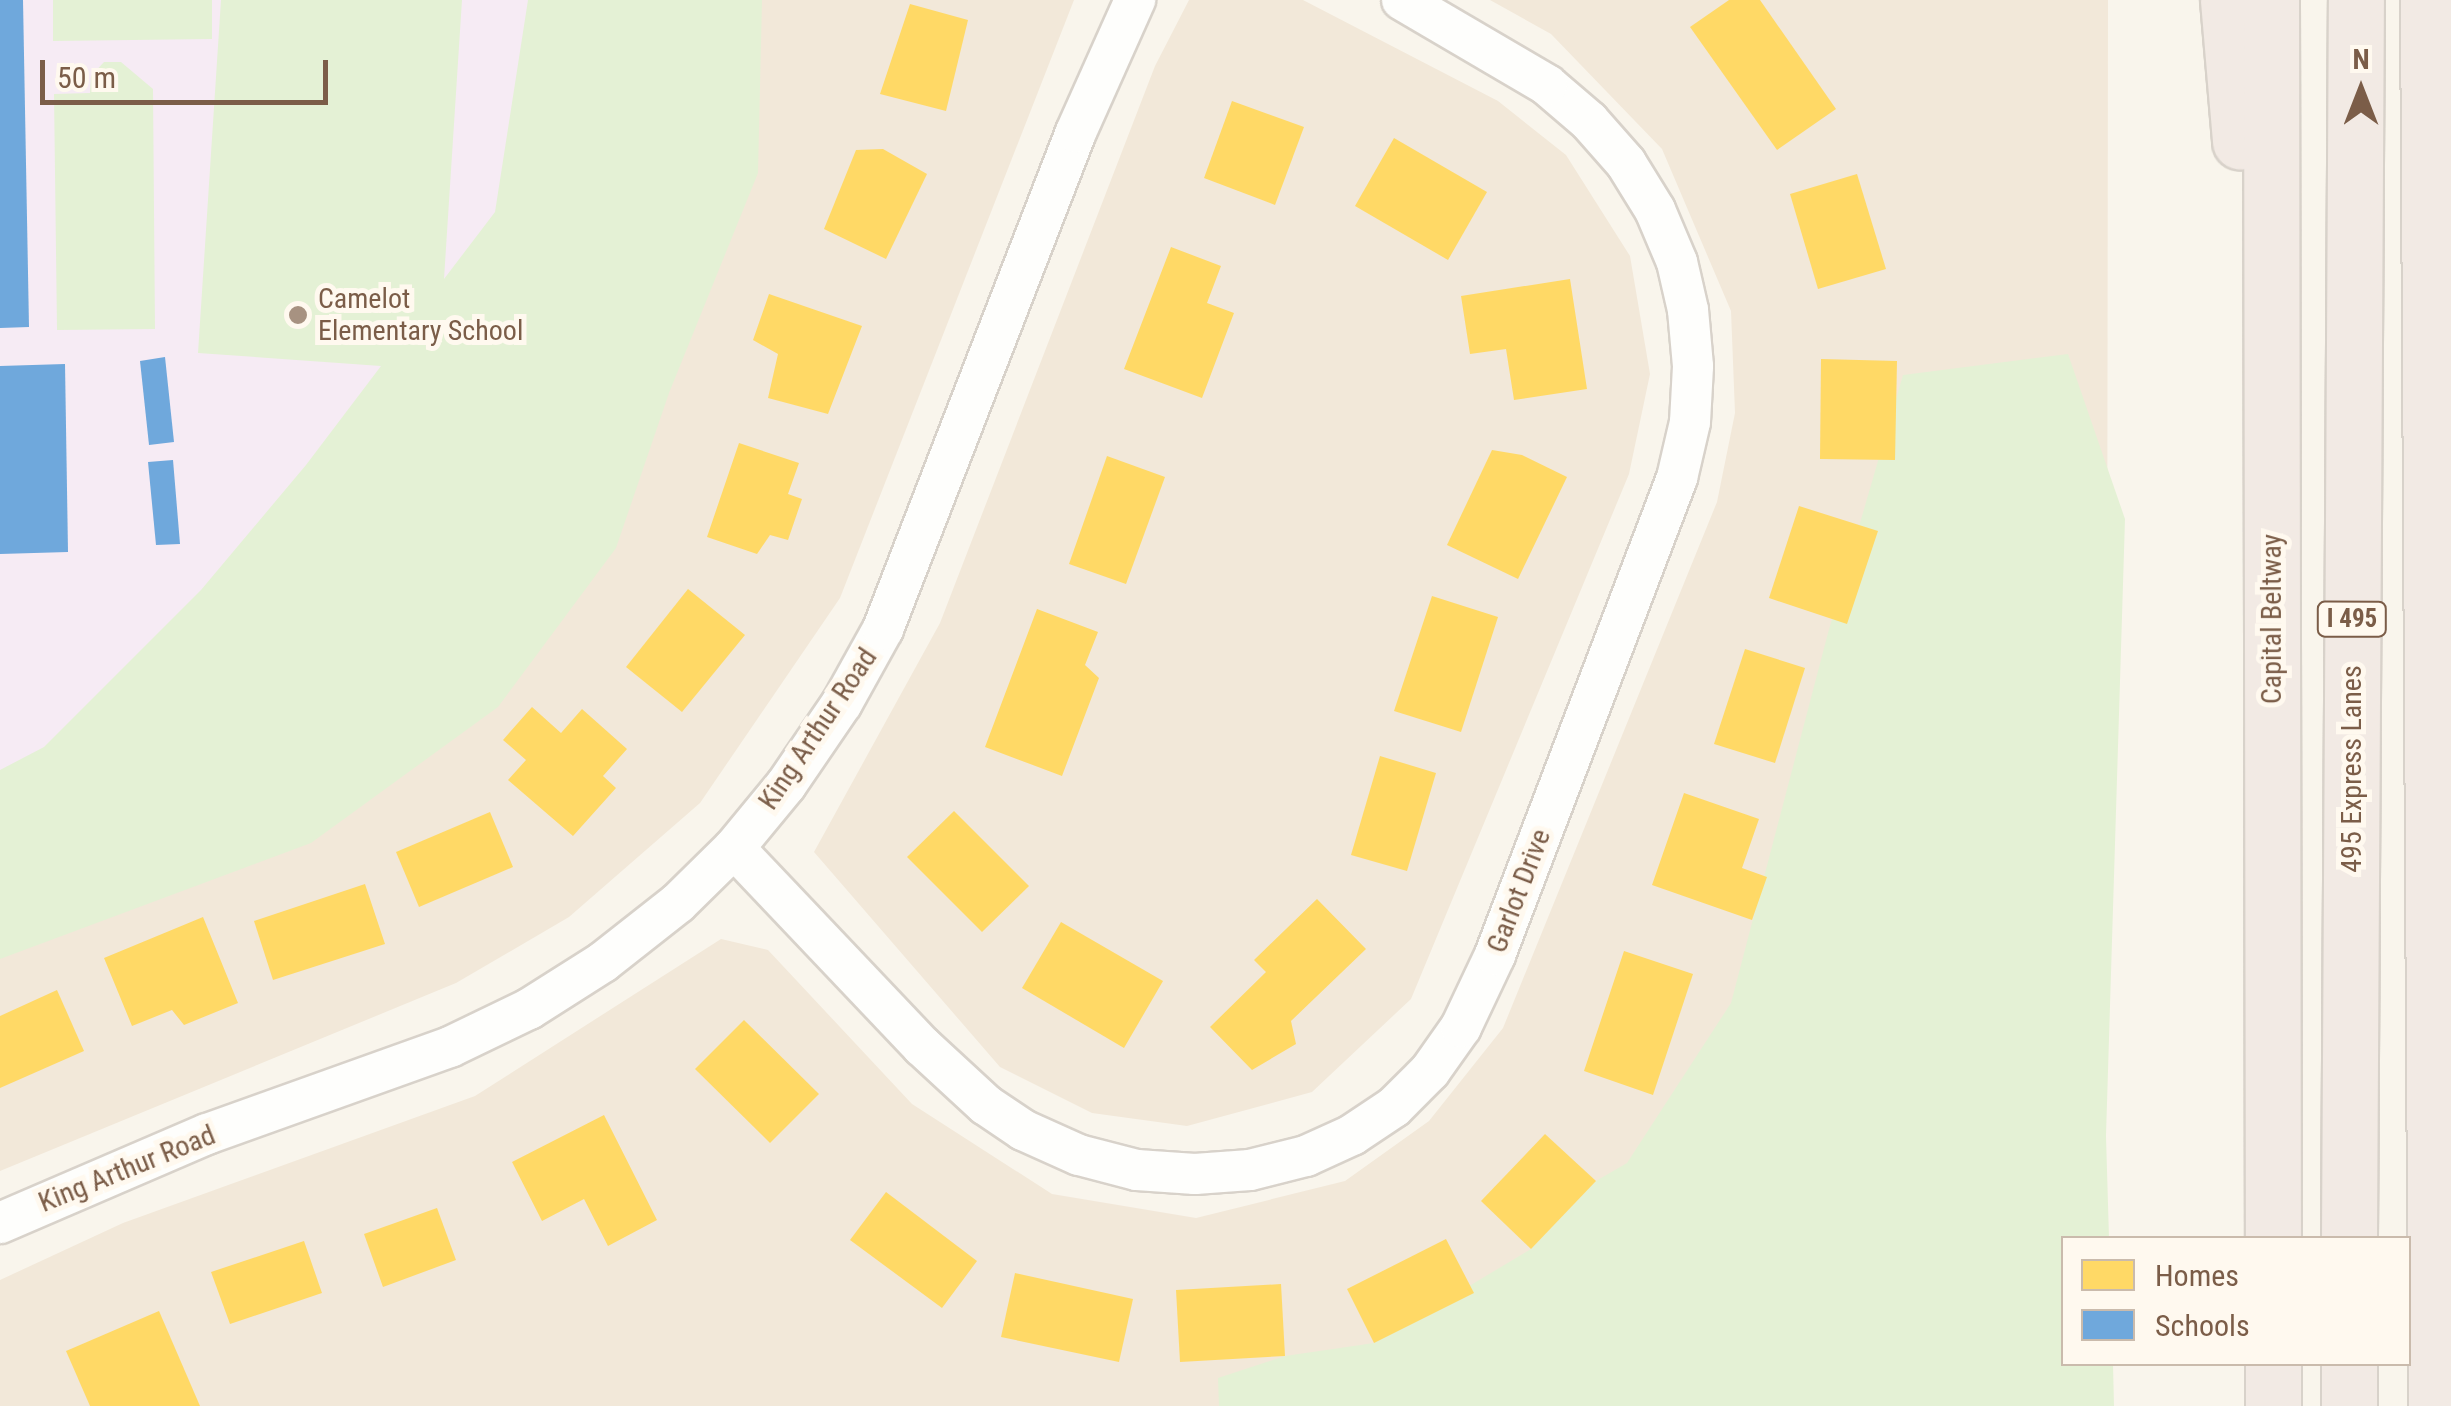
<!DOCTYPE html>
<html>
<head>
<meta charset="utf-8">
<style>
	body { margin:0 }
	#map { position:relative; width:2451px; height:1406px; overflow:hidden; background:#f9f5ec; font-family:"Roboto Condensed",sans-serif }
	div>[style] { position:absolute }
	[style*='--x'] { left:calc(var(--x)*1px); top:calc(var(--y)*1px); width:calc(var(--w)*1px); rotate:calc(var(--a)*1deg) }
	.residential>* { inset:0; background:#f2e8d9 }
	.education>* { inset:0; background:#f6ebf4 }
	.green>* { inset:0; background:#e4f1d5 }
	.homes>* { inset:0; background:#ffd966 }
	.schools>* { inset:0; background:#6fa8dc }
	.roads { filter:drop-shadow(2px 0 #d8d2ca) drop-shadow(-2px 0 #d8d2ca) drop-shadow(0 2px #d8d2ca) drop-shadow(0 -2px #d8d2ca) }
	.minor>* { height:40px; margin:-20px; padding:0 20px; transform-origin:20px; border-radius:20px; background:#fefefc }
	.highway>* { height:55px; margin:-27.5px; padding:0 27.5px; transform-origin:27.5px; border-radius:27.5px; background:#f2eae4 }
	.dots>* { width:28px; height:28px; translate:-50% -50%; box-sizing:border-box; border:5px solid #fff9ef; border-radius:50% }
	span { translate:-50% -50%; white-space:nowrap; text-align:center; line-height:1.15; -webkit-text-stroke:10px #fff9ef; paint-order:stroke }
	.shield-label span { padding:2px 8px; background:#fff9ef; border:2px solid; border-radius:8px; -webkit-text-stroke-width:0 }
	.shield-label { font-size:25px; color:#7b5d48; font-weight:700 }
	.poi-label { font-size:28px; color:#7b5d48 }
	.left { translate:0 -50%; text-align:left }
	.street-label { font-size:28px; color:#7b5d48 }
	.legend { position:absolute; left:2061px; top:1236px; width:350px; height:130px; box-sizing:border-box; background:#fff9ef; border:2px solid #cabbac; margin:0; padding:12px 18px; list-style:none; font-size:30px; color:#7b5d48 }
	.legend li { display:flex; align-items:center; gap:20px; height:50px }
	.legend b { width:50px; border:2px solid #cabbac }
	.north { position:absolute; left:2311px; top:40px; width:100px; height:100px; -webkit-text-stroke:8px #fff9ef; paint-order:stroke; rotate:0deg; font-size:28px; font-weight:700; line-height:40px; text-align:center; color:#7b5d48 }
	.north::after { content:''; display:block; margin:auto; width:35px; height:45px; background:#7b5d48; clip-path:polygon(50% 0,100% 100%,50% 72%,0 100%) }
	.scale { position:absolute; left:40px; top:60px; width:288px; height:45px; box-sizing:border-box; border:5px solid #7b5d48; border-top:0; padding-left:12px; font-size:30px; line-height:35px; white-space:nowrap; color:#7b5d48; -webkit-text-stroke:8px #fff9ef; paint-order:stroke }
</style>
</head>
<body>
<div id="map">
	<div class="residential">
		<div style="clip-path:polygon(722px 0,1074px 0,840px 598px,700px 803px,569px 917px,456px 983px,0 1171px,0 860px)"></div>
		<div style="clip-path:polygon(1189px 0,1303px 0,1498px 101px,1566px 155px,1630px 256px,1650px 374px,1629px 474px,1411px 999px,1312px 1092px,1187px 1126px,1092px 1113px,1000px 1067px,814px 852px,940px 623px,1155px 66px)"></div>
		<div style="clip-path:polygon(1490px 0,2108px 0,2107px 760px,1570px 1406px,0 1406px,0 1280px,123px 1223px,475px 1096px,721px 939px,768px 950px,912px 1104px,1052px 1194px,1196px 1218px,1345px 1181px,1429px 1121px,1503px 1028px,1717px 502px,1735px 413px,1731px 311px,1662px 149px,1551px 34px)"></div>
	</div>
	<div class="education">
		<div style="clip-path:polygon(0 0,722px 0,0 860px)"></div>
	</div>
	<div class="green">
		<div style="clip-path:polygon(53px 0,212px 0,212px 39px,53px 41px)"></div>
		<div style="clip-path:polygon(221px 0,462px 0,444px 279px,495px 212px,528px 0,762px 0,758px 173px,669px 393px,616px 548px,498px 707px,311px 843px,0 959px,0 770px,44px 747px,201px 590px,306px 465px,381px 366px,198px 353px)"></div>
		<div style="clip-path:polygon(104px 62px,121px 62px,153px 89px,155px 329px,57px 330px,54px 94px,90px 93px,91px 76px)"></div>
		<div style="clip-path:polygon(2068px 354px,2125px 519px,2106px 1136px,2109px 1238px,2064px 1238px,2064px 1364px,2113px 1364px,2114px 1406px,1219px 1406px,1218px 1378px,1285px 1356px,1374px 1343px,1531px 1249px,1596px 1181px,1627px 1163px,1731px 1003px,1828px 633px,1903px 375px)"></div>
	</div>
	<div class="homes">
		<div style="clip-path:polygon(1729px 0,1760px 0,1836px 109px,1777px 150px,1690px 27px)"></div>
		<div style="clip-path:polygon(910px 4px,968px 20px,946px 111px,880px 94px)"></div>
		<div style="clip-path:polygon(1232px 101px,1304px 127px,1275px 205px,1204px 178px)"></div>
		<div style="clip-path:polygon(1394px 138px,1487px 192px,1448px 260px,1355px 206px)"></div>
		<div style="clip-path:polygon(883px 149px,927px 174px,886px 259px,824px 229px,856px 150px)"></div>
		<div style="clip-path:polygon(1857px 174px,1886px 269px,1818px 289px,1790px 194px)"></div>
		<div style="clip-path:polygon(1171px 247px,1221px 266px,1207px 303px,1234px 313px,1202px 398px,1124px 369px)"></div>
		<div style="clip-path:polygon(1570px 279px,1587px 389px,1514px 400px,1506px 349px,1470px 354px,1461px 296px)"></div>
		<div style="clip-path:polygon(769px 294px,862px 326px,828px 414px,768px 398px,778px 354px,753px 340px)"></div>
		<div style="clip-path:polygon(1821px 359px,1897px 361px,1895px 460px,1820px 459px)"></div>
		<div style="clip-path:polygon(739px 443px,799px 463px,788px 494px,802px 499px,788px 540px,770px 535px,757px 554px,707px 537px)"></div>
		<div style="clip-path:polygon(1492px 450px,1522px 455px,1567px 477px,1518px 579px,1447px 545px)"></div>
		<div style="clip-path:polygon(1107px 456px,1165px 477px,1126px 584px,1069px 564px)"></div>
		<div style="clip-path:polygon(1799px 506px,1878px 531px,1847px 624px,1769px 598px)"></div>
		<div style="clip-path:polygon(688px 589px,745px 635px,682px 712px,626px 667px)"></div>
		<div style="clip-path:polygon(1432px 596px,1498px 617px,1461px 732px,1394px 711px)"></div>
		<div style="clip-path:polygon(1037px 609px,1098px 632px,1085px 665px,1099px 678px,1062px 776px,985px 747px)"></div>
		<div style="clip-path:polygon(1745px 649px,1805px 668px,1775px 763px,1714px 744px)"></div>
		<div style="clip-path:polygon(532px 707px,561px 733px,582px 709px,627px 749px,603px 776px,616px 788px,573px 836px,508px 780px,526px 760px,503px 740px)"></div>
		<div style="clip-path:polygon(1380px 756px,1436px 773px,1407px 871px,1351px 855px)"></div>
		<div style="clip-path:polygon(1684px 793px,1759px 819px,1742px 868px,1767px 877px,1752px 920px,1652px 885px)"></div>
		<div style="clip-path:polygon(954px 811px,1029px 886px,982px 932px,907px 857px)"></div>
		<div style="clip-path:polygon(490px 812px,513px 867px,419px 907px,396px 852px)"></div>
		<div style="clip-path:polygon(365px 884px,385px 944px,273px 980px,254px 921px)"></div>
		<div style="clip-path:polygon(1317px 899px,1366px 949px,1291px 1021px,1296px 1044px,1252px 1070px,1210px 1027px,1266px 972px,1254px 960px)"></div>
		<div style="clip-path:polygon(203px 917px,238px 1003px,184px 1025px,172px 1010px,132px 1026px,104px 958px)"></div>
		<div style="clip-path:polygon(1061px 922px,1163px 981px,1124px 1048px,1022px 988px)"></div>
		<div style="clip-path:polygon(1624px 951px,1693px 974px,1653px 1095px,1584px 1071px)"></div>
		<div style="clip-path:polygon(57px 990px,84px 1051px,0 1088px,0 1016px)"></div>
		<div style="clip-path:polygon(744px 1020px,819px 1094px,770px 1143px,695px 1069px)"></div>
		<div style="clip-path:polygon(604px 1115px,657px 1220px,608px 1246px,584px 1199px,542px 1221px,512px 1162px)"></div>
		<div style="clip-path:polygon(1545px 1134px,1596px 1181px,1531px 1249px,1481px 1201px)"></div>
		<div style="clip-path:polygon(886px 1192px,977px 1261px,942px 1308px,850px 1240px)"></div>
		<div style="clip-path:polygon(437px 1208px,456px 1260px,383px 1287px,364px 1234px)"></div>
		<div style="clip-path:polygon(1446px 1239px,1474px 1293px,1374px 1343px,1347px 1289px)"></div>
		<div style="clip-path:polygon(304px 1241px,322px 1293px,230px 1324px,211px 1272px)"></div>
		<div style="clip-path:polygon(1015px 1273px,1133px 1299px,1119px 1362px,1001px 1337px)"></div>
		<div style="clip-path:polygon(1281px 1284px,1285px 1356px,1180px 1362px,1176px 1290px)"></div>
		<div style="clip-path:polygon(159px 1311px,200px 1406px,90px 1406px,66px 1351px)"></div>
	</div>
	<div class="schools">
		<div style="clip-path:polygon(0 0,23px 0,29px 327px,0 328px)"></div>
		<div style="clip-path:polygon(165px 357px,174px 442px,149px 445px,140px 361px)"></div>
		<div style="clip-path:polygon(65px 364px,68px 552px,0 554px,0 366px)"></div>
		<div style="clip-path:polygon(173px 460px,180px 544px,156px 545px,148px 462px)"></div>
	</div>
	<div class="roads">
		<div class="minor">
			<div style="--x:734;--y:848;--w:273;--a:46.5"></div>
			<div style="--x:922;--y:1046;--w:87;--a:42.7"></div>
			<div style="--x:986;--y:1105;--w:45;--a:34"></div>
			<div style="--x:1023;--y:1130;--w:61;--a:24.1"></div>
			<div style="--x:1079;--y:1155;--w:60;--a:14.5"></div>
			<div style="--x:1137;--y:1170;--w:58;--a:3.9"></div>
			<div style="--x:1195;--y:1174;--w:55;--a:-4.2"></div>
			<div style="--x:1250;--y:1170;--w:58;--a:-14"></div>
			<div style="--x:1306;--y:1156;--w:51;--a:-24.5"></div>
			<div style="--x:1352;--y:1135;--w:50;--a:-33.7"></div>
			<div style="--x:1394;--y:1107;--w:51;--a:-45"></div>
			<div style="--x:1430;--y:1071;--w:54;--a:-54.8"></div>
			<div style="--x:1461;--y:1027;--w:80;--a:-64.7"></div>
			<div style="--x:1495;--y:955;--w:511;--a:-69.12"></div>
			<div style="--x:1677;--y:478;--w:57;--a:-76.9"></div>
			<div style="--x:1690;--y:422;--w:56;--a:-86.9"></div>
			<div style="--x:1693;--y:366;--w:56;--a:-95.1"></div>
			<div style="--x:1688;--y:310;--w:49;--a:-102.9"></div>
			<div style="--x:1677;--y:262;--w:56;--a:-112.9"></div>
			<div style="--x:1655;--y:210;--w:55;--a:-121.7"></div>
			<div style="--x:1626;--y:163;--w:56;--a:-131.4"></div>
			<div style="--x:1589;--y:121;--w:55;--a:-139.4"></div>
			<div style="--x:1547;--y:85;--w:168;--a:-149.6"></div>
			<div style="--x:0;--y:1223;--w:225;--a:-23.3"></div>
			<div style="--x:207;--y:1134;--w:258;--a:-19.7"></div>
			<div style="--x:450;--y:1047;--w:88;--a:-25.7"></div>
			<div style="--x:529;--y:1009;--w:88;--a:-32.4"></div>
			<div style="--x:603;--y:962;--w:95;--a:-38.2"></div>
			<div style="--x:678;--y:903;--w:78;--a:-44.5"></div>
			<div style="--x:734;--y:848;--w:82;--a:-50.5"></div>
			<div style="--x:786;--y:785;--w:99;--a:-55.7"></div>
			<div style="--x:842;--y:703;--w:85;--a:-61"></div>
			<div style="--x:883;--y:629;--w:533;--a:-68.78"></div>
			<div style="--x:1076;--y:132;--w:145;--a:-65.9"></div>
		</div>
		<div class="highway">
			<div style="--x:2228;--y:0;--w:142;--a:85.1"></div>
			<div style="--x:2271;--y:0;--w:1238;--a:89.91"></div>
			<div style="--x:2428;--y:0;--w:1406;--a:89.67"></div>
			<div style="--x:2349;--y:1238;--w:1238;--a:-89.68"></div>
			<div style="--x:2273;--y:1364;--w:42;--a:90"></div>
			<div style="--x:2349;--y:1364;--w:42;--a:90"></div>
		</div>
	</div>
	<div class="dots">
		<div style="left:298px;top:315px;background:#a79281"></div>
	</div>
	<div class="shield-label">
		<span style="left:2352px;top:619px">I 495</span>
	</div>
	<div class="poi-label">
		<span class="left" style="left:318px;top:315px">Camelot<br>Elementary School</span>
	</div>
	<div class="street-label">
		<span style="left:2272px;top:619px;rotate:-90deg">Capital Beltway</span>
		<span style="left:818px;top:729px;rotate:-56deg">King Arthur Road</span>
		<span style="left:2352px;top:769px;rotate:-90deg">495 Express Lanes</span>
		<span style="left:1519px;top:891px;rotate:-69deg">Garlot Drive</span>
		<span style="left:127px;top:1169px;rotate:-22deg">King Arthur Road</span>
	</div>
	<ul class="legend">
	<li><b style="height:28px;background:#ffd966"></b>Homes</li>
	<li><b style="height:28px;background:#6fa8dc"></b>Schools</li>
	</ul>
	<div class="north">N</div>
	<div class="scale">50 m</div>
</div>
</body>
</html>
